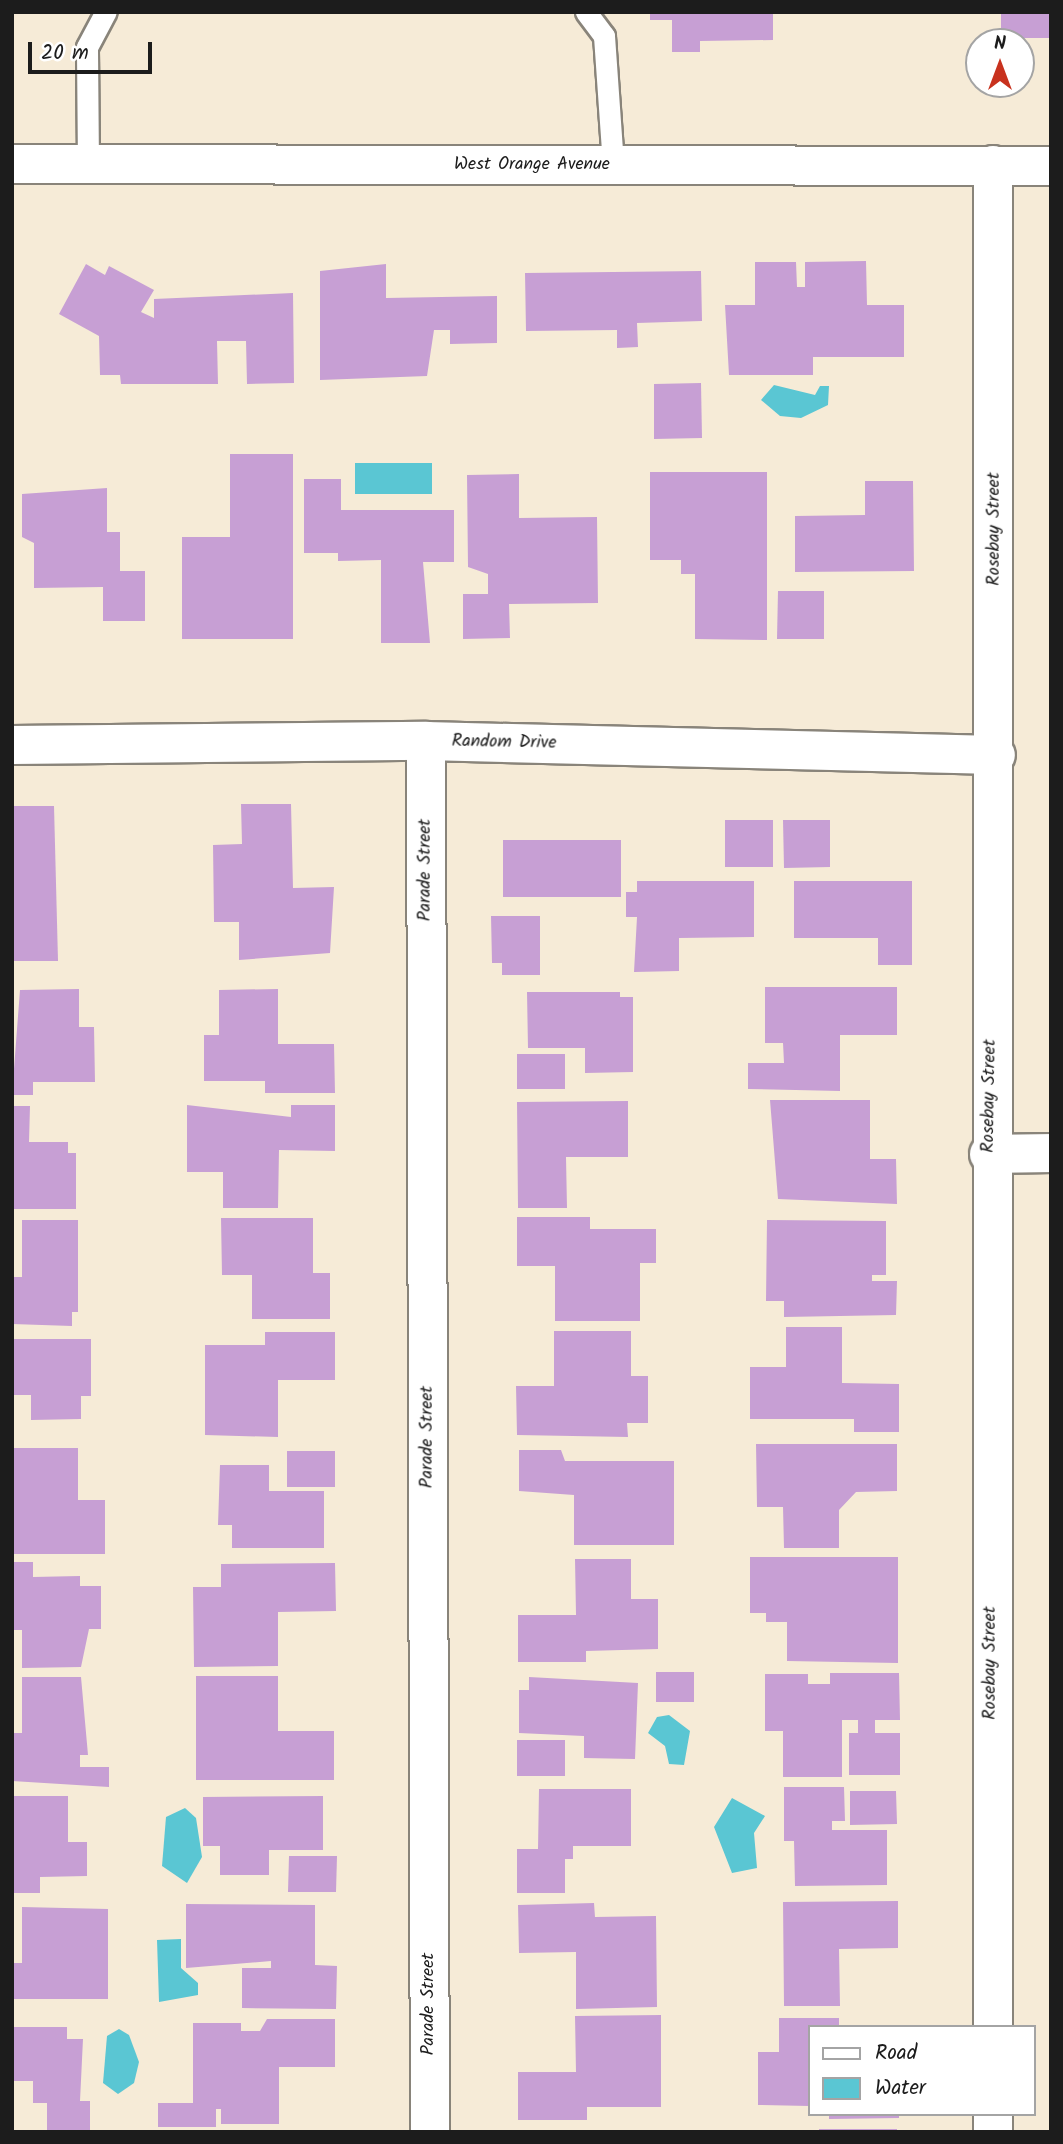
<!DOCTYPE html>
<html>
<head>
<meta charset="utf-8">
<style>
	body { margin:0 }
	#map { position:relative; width:1063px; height:2144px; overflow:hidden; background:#f6ebd7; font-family:Kalam,sans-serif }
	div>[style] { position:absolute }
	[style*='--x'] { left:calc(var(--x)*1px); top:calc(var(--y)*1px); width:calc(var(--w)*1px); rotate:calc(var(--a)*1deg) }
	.water>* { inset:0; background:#5ac6d3 }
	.building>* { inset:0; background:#c79fd4 }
	.roads { filter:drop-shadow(2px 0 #89847a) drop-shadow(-2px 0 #89847a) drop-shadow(0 2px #89847a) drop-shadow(0 -2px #89847a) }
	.service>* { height:21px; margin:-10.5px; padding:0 10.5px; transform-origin:10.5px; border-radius:10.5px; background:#fff }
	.minor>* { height:38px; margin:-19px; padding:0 19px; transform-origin:19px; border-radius:19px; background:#fff }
	.tertiary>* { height:38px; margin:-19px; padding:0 19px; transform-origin:19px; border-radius:19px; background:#fff }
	span { translate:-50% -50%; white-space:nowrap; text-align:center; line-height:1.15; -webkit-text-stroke:5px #fff; paint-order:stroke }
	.street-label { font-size:18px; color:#1c1c1c }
	.frame { position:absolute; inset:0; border:14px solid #1c1c1c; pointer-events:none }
	.legend { position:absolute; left:808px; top:2025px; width:228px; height:91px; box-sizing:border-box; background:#fff; border:2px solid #a4a4a4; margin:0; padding:9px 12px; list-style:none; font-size:21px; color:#1c1c1c }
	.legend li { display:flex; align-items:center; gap:14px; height:35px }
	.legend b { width:35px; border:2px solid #a4a4a4 }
	.north { position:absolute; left:965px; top:28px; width:70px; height:70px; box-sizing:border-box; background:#fff; border:2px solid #a4a4a4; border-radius:50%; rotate:0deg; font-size:19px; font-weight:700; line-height:28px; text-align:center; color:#1c1c1c }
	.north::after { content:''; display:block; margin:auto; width:24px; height:32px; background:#c8321e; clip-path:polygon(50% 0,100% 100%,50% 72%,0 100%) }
	.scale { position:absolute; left:28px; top:42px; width:124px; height:32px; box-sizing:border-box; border:4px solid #1c1c1c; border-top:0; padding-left:9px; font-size:21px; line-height:24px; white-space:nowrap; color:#1c1c1c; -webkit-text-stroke:5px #fff; paint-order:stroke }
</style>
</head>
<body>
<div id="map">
	<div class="water">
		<div style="clip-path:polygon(774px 385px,815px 395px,820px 386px,829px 386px,828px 405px,801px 418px,780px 416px,761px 400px)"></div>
		<div style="clip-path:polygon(355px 463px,432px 463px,432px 494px,355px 494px)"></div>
		<div style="clip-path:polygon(657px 1717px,669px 1715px,690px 1731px,684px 1765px,669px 1764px,665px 1746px,648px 1733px)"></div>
		<div style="clip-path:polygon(732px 1798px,765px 1816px,754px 1833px,757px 1868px,732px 1873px,714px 1827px)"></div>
		<div style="clip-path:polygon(185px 1808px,196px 1818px,202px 1857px,187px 1883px,162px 1866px,166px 1817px)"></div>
		<div style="clip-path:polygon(181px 1939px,181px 1968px,198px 1983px,198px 1995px,159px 2002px,157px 1940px)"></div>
		<div style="clip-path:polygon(119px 2029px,129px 2035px,139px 2062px,134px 2083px,118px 2094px,103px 2083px,107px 2036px)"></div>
	</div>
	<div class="building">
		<div style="clip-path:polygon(650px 12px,773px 12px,773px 40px,700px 41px,700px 52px,672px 52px,672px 20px,650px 20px)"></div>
		<div style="clip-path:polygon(1001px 12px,1051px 12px,1051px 38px,1001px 38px)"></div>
		<div style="clip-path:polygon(866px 261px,867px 305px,904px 305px,904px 357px,813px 357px,813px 375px,729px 375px,725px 305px,755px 305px,755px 262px,796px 262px,797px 287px,805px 287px,805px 262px)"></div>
		<div style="clip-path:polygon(86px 264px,105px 275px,109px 266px,154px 290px,141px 312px,154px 318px,154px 299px,293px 293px,294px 383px,247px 384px,246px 341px,217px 341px,218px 384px,121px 384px,120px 375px,100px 375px,99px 336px,59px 314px)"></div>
		<div style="clip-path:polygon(386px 264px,386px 298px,497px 296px,497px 343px,450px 344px,450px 330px,434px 330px,427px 376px,320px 380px,320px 271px)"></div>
		<div style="clip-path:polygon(701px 271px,702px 321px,637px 323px,638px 347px,617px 348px,617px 330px,526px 331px,525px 273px)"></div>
		<div style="clip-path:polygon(701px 383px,702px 438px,654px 439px,654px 384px)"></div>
		<div style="clip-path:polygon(230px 454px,293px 454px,293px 639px,182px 639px,182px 537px,230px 537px)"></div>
		<div style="clip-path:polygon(650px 472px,767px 472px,767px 640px,695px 639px,695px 574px,681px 574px,681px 560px,650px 560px)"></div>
		<div style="clip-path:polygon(519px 474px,519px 518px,597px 517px,598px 603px,509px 604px,510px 638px,463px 639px,463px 594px,488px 594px,488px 574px,468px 567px,467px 475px)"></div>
		<div style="clip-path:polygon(304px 479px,341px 479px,341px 510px,454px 510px,454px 562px,423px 562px,430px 643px,381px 643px,381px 560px,338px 561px,338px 553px,304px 553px)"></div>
		<div style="clip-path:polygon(865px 481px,913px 481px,914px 571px,795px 572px,795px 516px,865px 515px)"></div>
		<div style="clip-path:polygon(107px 488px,107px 532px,120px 532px,120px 571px,145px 571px,145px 621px,103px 621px,103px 587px,34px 588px,34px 543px,22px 537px,22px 494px)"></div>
		<div style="clip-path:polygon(778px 591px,824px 591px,824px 639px,777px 639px)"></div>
		<div style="clip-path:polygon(241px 804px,291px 804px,293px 888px,334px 887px,330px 953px,239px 960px,239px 922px,214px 922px,213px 845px,242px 844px)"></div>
		<div style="clip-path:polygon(12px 806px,54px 806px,58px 961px,12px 961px)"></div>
		<div style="clip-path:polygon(725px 820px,773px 820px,773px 867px,725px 867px)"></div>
		<div style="clip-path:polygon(783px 820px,830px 820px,830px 867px,784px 868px)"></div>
		<div style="clip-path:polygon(503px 840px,621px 840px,621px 897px,503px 897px)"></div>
		<div style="clip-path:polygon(637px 881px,754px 881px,754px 937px,679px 938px,679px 971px,634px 972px,637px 917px,626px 917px,626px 892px,637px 892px)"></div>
		<div style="clip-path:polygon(794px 881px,912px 881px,912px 965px,878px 965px,878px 938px,794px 938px)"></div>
		<div style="clip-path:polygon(491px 916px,540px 916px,540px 975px,502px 975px,502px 963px,492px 963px)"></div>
		<div style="clip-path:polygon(765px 987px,897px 987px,897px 1035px,840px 1035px,840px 1091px,748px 1089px,748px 1063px,784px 1063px,783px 1043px,765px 1043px)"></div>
		<div style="clip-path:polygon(79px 989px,79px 1027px,94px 1027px,95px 1082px,33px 1082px,33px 1095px,12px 1095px,20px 990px)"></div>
		<div style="clip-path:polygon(278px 989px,278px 1044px,334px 1044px,335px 1093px,265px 1093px,265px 1081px,204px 1081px,204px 1035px,219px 1035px,219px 990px)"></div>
		<div style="clip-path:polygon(527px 992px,620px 992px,620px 997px,633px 997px,633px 1072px,585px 1073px,585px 1048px,528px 1048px)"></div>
		<div style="clip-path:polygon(517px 1054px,565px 1054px,565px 1089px,517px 1089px)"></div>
		<div style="clip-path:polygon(770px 1100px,870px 1100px,870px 1159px,896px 1159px,897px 1204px,778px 1199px)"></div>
		<div style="clip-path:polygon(628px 1101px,628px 1157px,566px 1157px,567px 1208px,518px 1208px,517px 1102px)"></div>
		<div style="clip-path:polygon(187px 1105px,291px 1117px,291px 1105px,335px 1105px,335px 1151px,279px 1150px,278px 1208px,223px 1208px,223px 1172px,187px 1172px)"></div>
		<div style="clip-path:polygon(12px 1106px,30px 1106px,29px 1142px,68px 1142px,68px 1153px,76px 1153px,76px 1209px,12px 1209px)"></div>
		<div style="clip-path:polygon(517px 1217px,590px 1217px,590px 1229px,656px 1229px,656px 1263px,640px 1263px,640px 1321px,555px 1321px,555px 1266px,517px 1266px)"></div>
		<div style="clip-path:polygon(221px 1218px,313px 1218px,313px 1273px,330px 1273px,330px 1319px,252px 1319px,252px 1275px,222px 1275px)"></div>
		<div style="clip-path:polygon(22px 1220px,78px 1220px,78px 1312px,72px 1312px,72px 1326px,12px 1324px,12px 1277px,22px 1277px)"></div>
		<div style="clip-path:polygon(767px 1220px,886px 1221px,886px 1275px,872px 1275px,872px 1281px,897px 1281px,896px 1315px,784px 1317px,784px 1301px,766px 1301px)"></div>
		<div style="clip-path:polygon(786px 1327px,842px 1327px,842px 1383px,899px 1384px,899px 1432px,854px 1432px,854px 1419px,750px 1419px,750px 1367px,786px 1367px)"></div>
		<div style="clip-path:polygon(554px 1331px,631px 1331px,631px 1376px,648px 1376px,648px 1423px,627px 1423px,628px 1437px,517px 1435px,516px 1386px,554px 1386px)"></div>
		<div style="clip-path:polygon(265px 1332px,335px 1332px,335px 1380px,278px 1380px,278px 1437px,205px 1435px,205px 1345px,265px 1345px)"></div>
		<div style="clip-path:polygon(12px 1339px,91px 1339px,91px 1396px,81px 1396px,81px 1419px,31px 1420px,31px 1395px,12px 1395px)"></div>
		<div style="clip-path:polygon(756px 1444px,897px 1444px,897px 1491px,856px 1492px,839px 1510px,839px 1548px,784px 1548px,783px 1507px,757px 1507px)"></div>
		<div style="clip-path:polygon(12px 1448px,78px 1448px,78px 1500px,105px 1500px,105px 1554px,12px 1554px)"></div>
		<div style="clip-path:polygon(519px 1450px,561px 1450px,565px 1461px,674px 1461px,674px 1545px,574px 1545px,574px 1495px,519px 1491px)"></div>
		<div style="clip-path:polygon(287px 1451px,335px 1451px,335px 1487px,287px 1487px)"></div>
		<div style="clip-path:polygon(220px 1465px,269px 1465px,269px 1491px,324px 1491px,324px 1548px,232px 1548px,232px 1525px,218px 1525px)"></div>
		<div style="clip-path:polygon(750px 1557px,898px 1557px,898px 1663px,787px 1661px,787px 1622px,766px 1622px,766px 1613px,750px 1613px)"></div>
		<div style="clip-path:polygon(575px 1559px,631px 1559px,631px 1599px,658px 1599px,658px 1649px,586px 1651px,586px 1662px,518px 1662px,518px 1615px,576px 1615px)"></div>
		<div style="clip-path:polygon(12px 1562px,33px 1562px,33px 1577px,80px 1576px,80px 1586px,101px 1586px,101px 1629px,89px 1629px,81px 1667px,22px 1668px,22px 1630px,12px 1630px)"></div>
		<div style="clip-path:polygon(335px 1563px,336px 1611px,278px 1612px,278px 1666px,194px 1667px,193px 1587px,221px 1587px,221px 1564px)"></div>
		<div style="clip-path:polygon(656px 1672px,694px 1672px,694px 1702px,656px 1702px)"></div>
		<div style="clip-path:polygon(830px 1673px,899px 1673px,900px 1720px,875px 1720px,875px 1733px,900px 1733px,900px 1775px,849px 1775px,849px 1733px,858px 1733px,858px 1720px,842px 1720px,842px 1777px,783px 1777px,783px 1731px,765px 1731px,765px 1674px,808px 1674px,808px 1684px,830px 1684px)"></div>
		<div style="clip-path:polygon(196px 1676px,278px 1676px,278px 1731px,334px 1731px,334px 1780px,196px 1780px)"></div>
		<div style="clip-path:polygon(22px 1677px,81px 1677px,88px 1755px,80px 1755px,80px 1767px,109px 1767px,109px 1787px,12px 1781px,12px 1733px,22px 1733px)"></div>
		<div style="clip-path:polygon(529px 1677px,638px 1683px,635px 1759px,584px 1758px,584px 1736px,519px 1733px,519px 1690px,529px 1690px)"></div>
		<div style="clip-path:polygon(517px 1740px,565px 1740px,565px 1776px,517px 1776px)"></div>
		<div style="clip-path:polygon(784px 1787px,844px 1787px,845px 1821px,832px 1821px,832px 1830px,887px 1830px,887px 1885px,795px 1886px,794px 1841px,784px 1841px)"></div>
		<div style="clip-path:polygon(539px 1789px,631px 1789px,631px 1846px,573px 1846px,573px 1859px,565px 1859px,565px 1893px,517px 1893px,517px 1849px,538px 1849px)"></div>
		<div style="clip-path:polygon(850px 1791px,896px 1791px,897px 1824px,850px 1825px)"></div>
		<div style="clip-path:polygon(12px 1796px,68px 1796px,68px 1842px,87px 1842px,87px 1876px,40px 1877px,40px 1893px,12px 1893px)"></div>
		<div style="clip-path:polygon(323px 1796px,323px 1850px,269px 1850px,269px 1875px,220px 1875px,220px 1846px,203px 1846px,203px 1797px)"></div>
		<div style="clip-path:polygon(289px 1856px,337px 1856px,336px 1892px,288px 1892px)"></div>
		<div style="clip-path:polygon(898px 1901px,898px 1948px,839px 1949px,840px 2006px,784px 2006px,783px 1902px)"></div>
		<div style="clip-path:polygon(594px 1903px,595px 1917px,656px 1916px,657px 2007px,576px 2009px,576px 1952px,519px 1953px,518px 1905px)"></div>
		<div style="clip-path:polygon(186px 1904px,315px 1905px,315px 1965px,337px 1966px,336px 2009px,242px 2008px,242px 1968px,271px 1968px,271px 1961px,186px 1968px)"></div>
		<div style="clip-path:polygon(22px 1907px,108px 1909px,108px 1999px,12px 1999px,12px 1963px,22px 1963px)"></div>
		<div style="clip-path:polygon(661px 2015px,661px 2107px,587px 2107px,587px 2120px,518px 2120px,518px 2072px,576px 2072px,575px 2016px)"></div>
		<div style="clip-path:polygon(779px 2018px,839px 2018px,839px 2027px,809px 2027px,809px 2106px,758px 2105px,758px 2052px,779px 2052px)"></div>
		<div style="clip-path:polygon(267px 2019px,335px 2019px,335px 2067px,279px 2067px,279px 2124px,221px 2124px,221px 2109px,216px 2109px,216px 2127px,158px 2127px,158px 2103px,193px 2103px,193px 2023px,241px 2023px,241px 2031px,260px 2031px)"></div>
		<div style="clip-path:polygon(12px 2027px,67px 2027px,67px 2039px,83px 2039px,80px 2101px,90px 2101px,90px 2131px,47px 2131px,47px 2103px,33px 2103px,33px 2081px,12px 2081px)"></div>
		<div style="clip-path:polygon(829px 2114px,899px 2114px,899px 2118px,829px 2119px)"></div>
		<div style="clip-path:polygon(819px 2129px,897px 2129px,897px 2132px,819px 2132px)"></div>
	</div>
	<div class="roads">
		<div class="service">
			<div style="--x:586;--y:12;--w:30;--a:53"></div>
			<div style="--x:604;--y:36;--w:129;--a:86"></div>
			<div style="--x:88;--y:165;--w:118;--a:-90.5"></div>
			<div style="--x:87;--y:47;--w:40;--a:-62"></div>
		</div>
		<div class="minor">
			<div style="--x:426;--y:741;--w:1391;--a:89.84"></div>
			<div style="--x:12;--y:745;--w:414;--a:-0.6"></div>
			<div style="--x:426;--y:741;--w:570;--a:1.41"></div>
			<div style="--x:989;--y:1154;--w:62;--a:-0.9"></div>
			<div style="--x:993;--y:2027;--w:1862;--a:-90"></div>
			<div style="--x:993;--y:2114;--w:18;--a:90"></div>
		</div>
		<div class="tertiary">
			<div style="--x:12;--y:164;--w:1039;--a:0.11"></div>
		</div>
	</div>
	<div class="street-label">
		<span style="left:532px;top:165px">West Orange Avenue</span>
		<span style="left:995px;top:529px;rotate:-90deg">Rosebay Street</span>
		<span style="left:504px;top:743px;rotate:1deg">Random Drive</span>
		<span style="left:426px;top:870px;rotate:-90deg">Parade Street</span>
		<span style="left:990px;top:1096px;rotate:-89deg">Rosebay Street</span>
		<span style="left:428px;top:1437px;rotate:-90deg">Parade Street</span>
		<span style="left:991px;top:1663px;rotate:-90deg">Rosebay Street</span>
		<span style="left:429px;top:2004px;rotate:-90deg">Parade Street</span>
	</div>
	<div class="frame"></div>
	<ul class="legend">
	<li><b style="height:9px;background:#fff"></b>Road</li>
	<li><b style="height:19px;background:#5ac6d3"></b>Water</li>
	</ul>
	<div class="north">N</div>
	<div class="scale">20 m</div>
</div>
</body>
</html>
